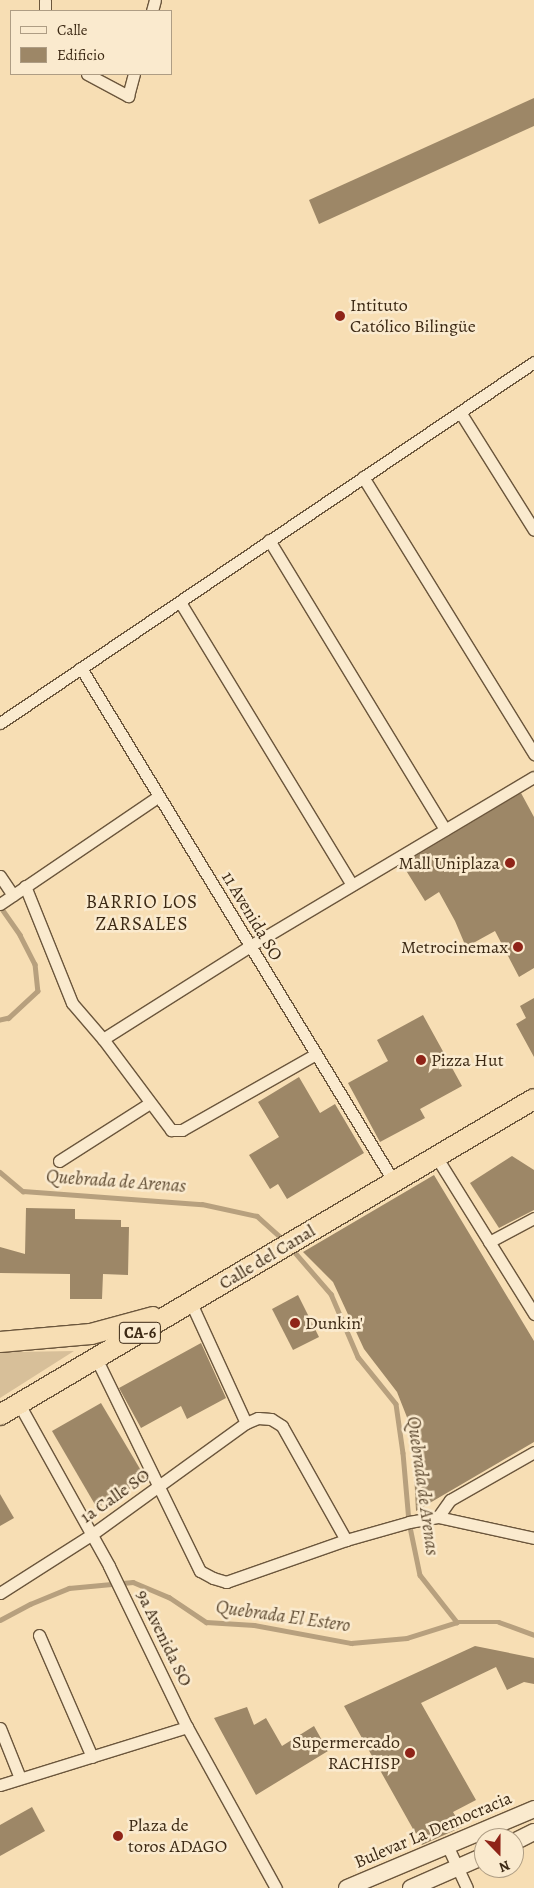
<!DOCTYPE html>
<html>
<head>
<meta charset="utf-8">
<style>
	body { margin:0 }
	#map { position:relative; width:534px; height:1888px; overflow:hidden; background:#f7deb4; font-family:Alegreya,serif }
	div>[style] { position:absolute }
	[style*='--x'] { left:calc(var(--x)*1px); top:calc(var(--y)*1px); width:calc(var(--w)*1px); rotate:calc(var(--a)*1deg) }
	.green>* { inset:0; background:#d7bf99 }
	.stream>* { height:4.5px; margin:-2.25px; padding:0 2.25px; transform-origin:2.25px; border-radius:2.25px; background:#b7a07e }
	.building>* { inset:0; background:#9d8767 }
	.roads { filter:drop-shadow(1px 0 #6b563c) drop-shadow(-1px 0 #6b563c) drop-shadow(0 1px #6b563c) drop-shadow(0 -1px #6b563c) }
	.street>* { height:11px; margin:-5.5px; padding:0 5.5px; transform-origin:5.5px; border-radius:5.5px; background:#faeace }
	.secondary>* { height:16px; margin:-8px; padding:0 8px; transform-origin:8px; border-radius:8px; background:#faeace }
	.highway>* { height:20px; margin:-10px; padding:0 10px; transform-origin:10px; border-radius:10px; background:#f7deb4 }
	.dots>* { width:14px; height:14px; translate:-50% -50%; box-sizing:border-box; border:2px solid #faeace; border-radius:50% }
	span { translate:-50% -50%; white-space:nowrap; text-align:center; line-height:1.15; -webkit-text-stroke:5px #faeace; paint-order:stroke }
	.shield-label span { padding:1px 4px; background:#faeace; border:1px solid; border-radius:4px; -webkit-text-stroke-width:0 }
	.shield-label { font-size:16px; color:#3c2914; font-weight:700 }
	.poi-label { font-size:18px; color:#3c2914 }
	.left { translate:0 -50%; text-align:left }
	.right { translate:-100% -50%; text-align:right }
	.street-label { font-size:18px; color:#3c2914 }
	.neighbourhood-label { font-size:19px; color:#3c2914; letter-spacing:1px }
	.water-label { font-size:19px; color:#614d34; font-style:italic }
	.legend { position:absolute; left:10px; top:10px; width:162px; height:65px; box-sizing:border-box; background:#faeace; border:1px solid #ae9d84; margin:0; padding:6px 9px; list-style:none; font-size:15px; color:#3c2914 }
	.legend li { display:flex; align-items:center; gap:10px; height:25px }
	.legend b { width:25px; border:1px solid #ae9d84 }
	.north { position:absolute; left:474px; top:1828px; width:50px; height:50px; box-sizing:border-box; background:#faeace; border:1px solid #ae9d84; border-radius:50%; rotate:158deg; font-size:14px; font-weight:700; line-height:20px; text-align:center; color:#3c2914 }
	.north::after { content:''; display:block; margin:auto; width:18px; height:22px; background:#8f2418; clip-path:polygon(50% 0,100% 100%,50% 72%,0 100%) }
</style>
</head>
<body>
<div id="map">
	<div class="green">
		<div style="clip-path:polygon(0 1351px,15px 1352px,74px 1351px,0 1398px)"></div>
	</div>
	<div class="stream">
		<div style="--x:0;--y:906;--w:35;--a:55"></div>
		<div style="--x:20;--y:935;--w:33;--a:63"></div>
		<div style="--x:35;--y:964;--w:27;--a:84"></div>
		<div style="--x:38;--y:991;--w:40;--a:137"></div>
		<div style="--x:9;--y:1018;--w:9;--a:167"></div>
		<div style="--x:0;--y:1172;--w:30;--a:40"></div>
		<div style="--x:23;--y:1191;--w:179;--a:4.2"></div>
		<div style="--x:202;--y:1204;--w:56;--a:12.3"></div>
		<div style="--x:257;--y:1216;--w:38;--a:42"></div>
		<div style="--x:292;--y:1249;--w:60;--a:49.1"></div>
		<div style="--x:331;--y:1294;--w:69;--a:66.8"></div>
		<div style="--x:358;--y:1357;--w:60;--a:51"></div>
		<div style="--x:396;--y:1404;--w:49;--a:81.9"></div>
		<div style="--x:403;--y:1453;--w:69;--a:85"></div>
		<div style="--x:409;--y:1522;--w:54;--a:78.3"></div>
		<div style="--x:420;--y:1575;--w:60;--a:51.8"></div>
		<div style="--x:0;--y:1620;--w:34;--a:-28"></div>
		<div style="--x:30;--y:1604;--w:42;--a:-22.3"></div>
		<div style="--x:69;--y:1588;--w:64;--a:-5.4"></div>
		<div style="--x:133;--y:1582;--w:39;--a:23"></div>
		<div style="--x:169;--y:1597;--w:45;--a:34"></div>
		<div style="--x:206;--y:1622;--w:48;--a:3.6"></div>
		<div style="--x:254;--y:1625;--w:99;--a:10.5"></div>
		<div style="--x:351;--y:1643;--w:56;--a:-5.1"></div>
		<div style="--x:407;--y:1638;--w:52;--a:-17.7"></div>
		<div style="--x:457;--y:1622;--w:42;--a:0"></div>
		<div style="--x:499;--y:1622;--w:37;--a:20"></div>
	</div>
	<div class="building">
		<div style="clip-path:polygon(534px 98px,534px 126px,319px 224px,309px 200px)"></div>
		<div style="clip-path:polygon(521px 793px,534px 817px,534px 968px,519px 977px,495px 931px,466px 947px,455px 921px,439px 892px,425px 901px,402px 864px)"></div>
		<div style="clip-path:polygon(534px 998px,534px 1057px,516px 1024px,526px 1018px,520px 1006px)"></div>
		<div style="clip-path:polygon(423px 1015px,462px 1086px,420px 1109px,425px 1118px,380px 1142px,348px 1083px,388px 1061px,377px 1040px)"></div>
		<div style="clip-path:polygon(299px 1077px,320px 1113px,335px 1104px,364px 1153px,287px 1199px,278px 1184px,270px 1189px,249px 1155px,279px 1137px,258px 1102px)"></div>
		<div style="clip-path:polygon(512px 1156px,534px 1170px,534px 1210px,499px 1228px,470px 1183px)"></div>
		<div style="clip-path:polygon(434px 1175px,534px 1341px,534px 1442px,416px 1511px,412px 1430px,397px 1392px,364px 1349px,333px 1282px,303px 1252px)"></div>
		<div style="clip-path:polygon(26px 1208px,75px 1209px,75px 1219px,121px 1220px,121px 1227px,129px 1227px,128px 1275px,103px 1274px,102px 1299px,70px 1299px,70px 1274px,0 1273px,0 1247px,25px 1254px)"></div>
		<div style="clip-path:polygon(298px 1295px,319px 1337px,293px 1350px,272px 1309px)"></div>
		<div style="clip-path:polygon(201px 1343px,226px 1398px,187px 1419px,181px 1406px,141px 1428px,119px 1388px)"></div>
		<div style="clip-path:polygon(101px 1403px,146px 1479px,97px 1508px,52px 1431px)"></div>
		<div style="clip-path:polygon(0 1494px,14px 1518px,0 1526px)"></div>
		<div style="clip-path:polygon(475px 1646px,534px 1658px,534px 1684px,524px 1682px,507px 1690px,496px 1667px,421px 1703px,476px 1800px,453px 1812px,462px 1827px,422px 1845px,344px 1706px)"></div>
		<div style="clip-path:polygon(247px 1707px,254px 1725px,266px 1718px,282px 1746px,314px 1726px,328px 1751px,256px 1795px,214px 1718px)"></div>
		<div style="clip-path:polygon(32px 1807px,45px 1831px,0 1856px,0 1825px)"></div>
	</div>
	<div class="roads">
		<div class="street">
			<div style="--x:45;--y:11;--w:11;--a:-90"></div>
			<div style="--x:152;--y:11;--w:11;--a:-75"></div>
			<div style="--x:87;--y:74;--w:47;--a:28.2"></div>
			<div style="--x:128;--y:96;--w:23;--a:-75"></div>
			<div style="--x:460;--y:412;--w:139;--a:57.9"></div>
			<div style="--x:363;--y:477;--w:326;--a:58.3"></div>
			<div style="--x:269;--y:540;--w:339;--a:58.7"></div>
			<div style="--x:180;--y:602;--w:331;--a:58.7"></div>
			<div style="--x:81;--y:668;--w:602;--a:58.66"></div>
			<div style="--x:0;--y:723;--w:645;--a:-34.06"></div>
			<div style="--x:0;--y:876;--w:23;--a:56"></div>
			<div style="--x:25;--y:886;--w:126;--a:68.1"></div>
			<div style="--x:72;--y:1003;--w:48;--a:49.3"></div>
			<div style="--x:103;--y:1039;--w:114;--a:53.2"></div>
			<div style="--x:171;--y:1130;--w:11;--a:0"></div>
			<div style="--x:182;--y:1130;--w:154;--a:-29.6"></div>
			<div style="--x:0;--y:904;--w:192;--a:-34.2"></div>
			<div style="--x:103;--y:1039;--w:174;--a:-32.3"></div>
			<div style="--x:250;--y:946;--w:330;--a:-30.8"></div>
			<div style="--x:437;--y:1158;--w:184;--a:58.1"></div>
			<div style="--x:59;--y:1161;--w:108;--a:-32.5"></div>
			<div style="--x:489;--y:1242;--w:51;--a:-28.1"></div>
			<div style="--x:191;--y:1303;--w:132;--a:65.4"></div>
			<div style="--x:96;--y:1358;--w:237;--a:64"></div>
			<div style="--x:200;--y:1571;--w:15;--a:28"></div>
			<div style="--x:213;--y:1578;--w:14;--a:17"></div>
			<div style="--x:226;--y:1582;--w:127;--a:-19.3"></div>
			<div style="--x:346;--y:1540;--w:66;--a:-15.9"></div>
			<div style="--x:409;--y:1522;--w:29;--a:-10"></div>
			<div style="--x:438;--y:1517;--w:98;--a:12.3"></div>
			<div style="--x:19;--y:1404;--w:185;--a:60.9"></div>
			<div style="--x:109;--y:1566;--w:179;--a:64.2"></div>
			<div style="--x:187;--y:1727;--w:184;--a:61.1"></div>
			<div style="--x:438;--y:1517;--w:21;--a:-55"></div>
			<div style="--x:450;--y:1500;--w:97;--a:-29.7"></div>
			<div style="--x:0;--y:1593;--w:108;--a:-32.5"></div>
			<div style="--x:91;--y:1535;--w:191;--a:-35.9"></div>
			<div style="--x:246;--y:1423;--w:13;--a:-23"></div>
			<div style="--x:258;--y:1418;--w:13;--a:4"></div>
			<div style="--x:271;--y:1419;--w:13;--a:32"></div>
			<div style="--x:282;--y:1426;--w:131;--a:60.7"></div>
			<div style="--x:39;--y:1635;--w:133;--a:66.5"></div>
			<div style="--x:0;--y:1728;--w:54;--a:68.2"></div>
			<div style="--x:0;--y:1785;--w:196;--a:-17.2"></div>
			<div style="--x:447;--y:1845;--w:47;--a:65.1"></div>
		</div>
		<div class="secondary">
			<div style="--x:514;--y:1842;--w:22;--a:-27"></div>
			<div style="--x:347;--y:1888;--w:203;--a:-22.9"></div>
			<div style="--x:411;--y:1888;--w:80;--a:-23.7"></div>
		</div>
		<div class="highway">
			<div style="--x:0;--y:1342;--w:91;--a:-5"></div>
			<div style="--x:91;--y:1334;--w:64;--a:-15.3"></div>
			<div style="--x:0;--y:1415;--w:620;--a:-30.62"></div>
		</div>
	</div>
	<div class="dots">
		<div style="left:340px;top:316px;background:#8f2418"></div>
		<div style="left:510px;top:863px;background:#8f2418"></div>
		<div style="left:518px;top:947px;background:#8f2418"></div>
		<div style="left:421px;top:1060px;background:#8f2418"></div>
		<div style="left:295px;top:1323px;background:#8f2418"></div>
		<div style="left:410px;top:1753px;background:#8f2418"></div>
		<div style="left:118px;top:1836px;background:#8f2418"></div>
	</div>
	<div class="shield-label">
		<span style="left:140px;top:1333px">CA-6</span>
	</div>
	<div class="poi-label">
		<span class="left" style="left:350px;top:316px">Intituto<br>Católico Bilingüe</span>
		<span class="right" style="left:500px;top:863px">Mall Uniplaza</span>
		<span class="right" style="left:508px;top:947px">Metrocinemax</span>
		<span class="left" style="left:431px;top:1060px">Pizza Hut</span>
		<span class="left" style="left:305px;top:1323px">Dunkin'</span>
		<span class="right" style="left:400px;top:1753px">Supermercado<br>RACHISP</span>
		<span class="left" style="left:128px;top:1836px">Plaza de<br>toros ADAGO</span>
	</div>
	<div class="street-label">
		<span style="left:252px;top:916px;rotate:59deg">11 Avenida SO</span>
		<span style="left:267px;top:1257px;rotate:-31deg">Calle del Canal</span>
		<span style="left:115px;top:1496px;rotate:-35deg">1a Calle SO</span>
		<span style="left:164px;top:1638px;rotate:64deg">9a Avenida SO</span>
		<span style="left:433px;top:1830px;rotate:-23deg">Bulevar La Democracia</span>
	</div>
	<div class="neighbourhood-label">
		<span style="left:142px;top:914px">BARRIO LOS<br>ZARSALES</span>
	</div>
	<div class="water-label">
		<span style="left:116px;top:1182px;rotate:4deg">Quebrada de Arenas</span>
		<span style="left:422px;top:1486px;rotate:82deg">Quebrada de Arenas</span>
		<span style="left:283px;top:1617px;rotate:8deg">Quebrada El Estero</span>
	</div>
	<ul class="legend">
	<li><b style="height:6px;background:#faeace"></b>Calle</li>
	<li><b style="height:14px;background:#9d8767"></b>Edificio</li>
	</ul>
	<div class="north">N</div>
</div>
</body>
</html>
